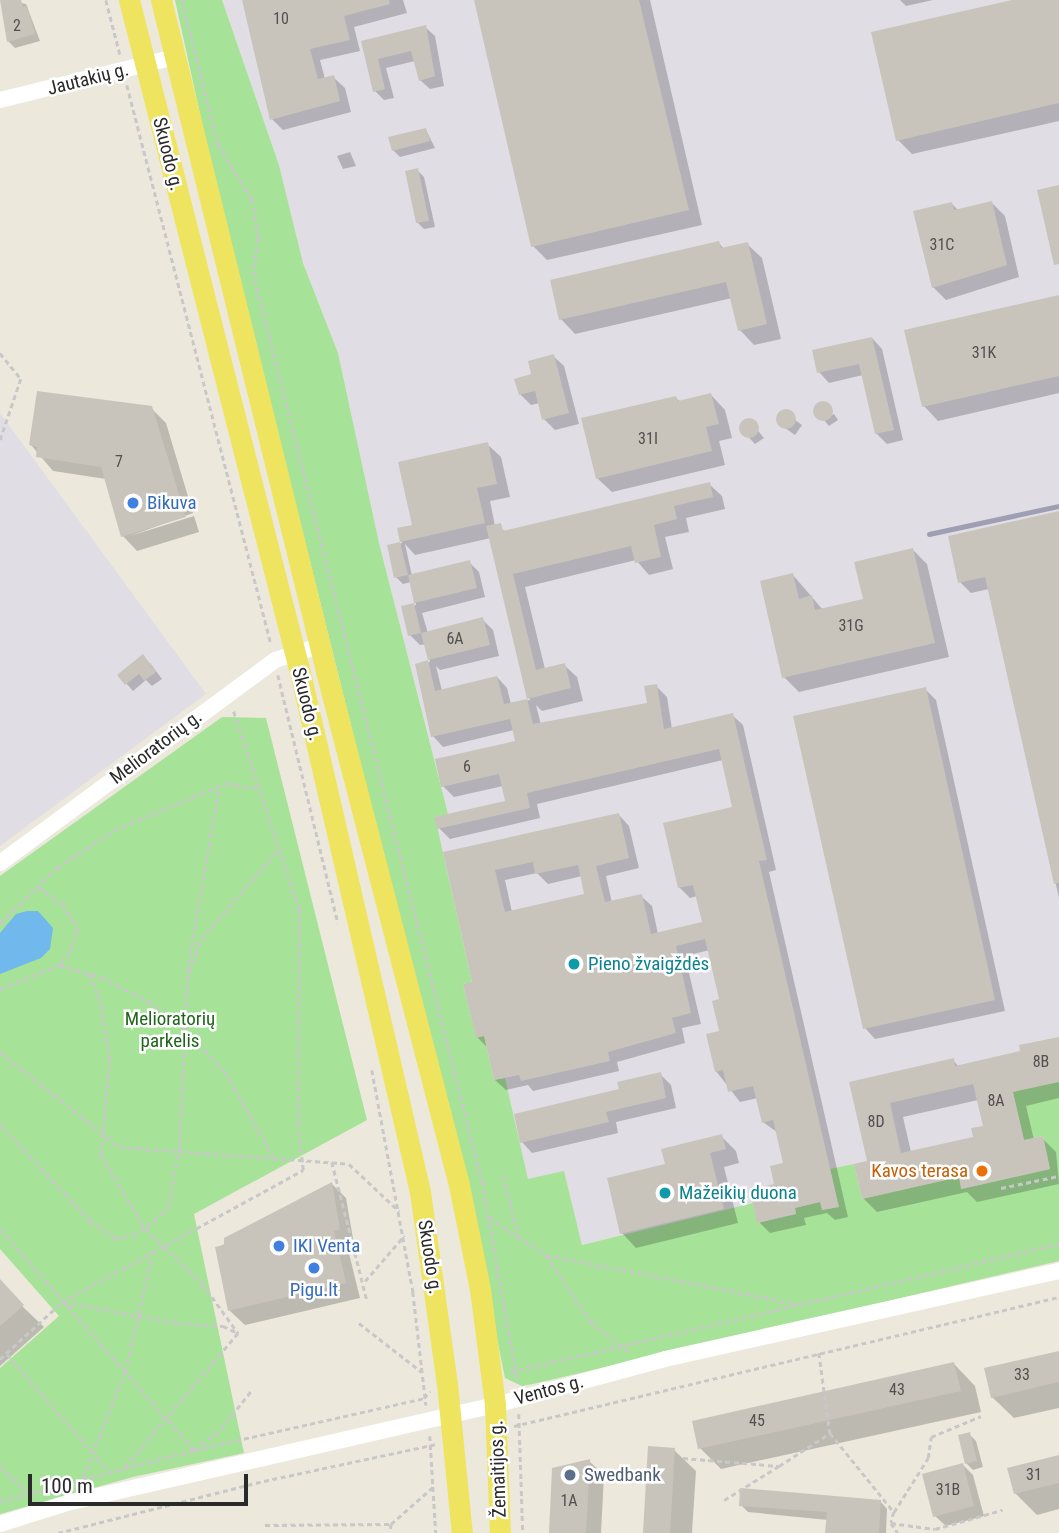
<!DOCTYPE html>
<html>
<head>
<meta charset="utf-8">
<style>
	body { margin:0 }
	#map { position:relative; width:1059px; height:1533px; overflow:hidden; background:#ece8dc; font-family:"Roboto Condensed",sans-serif }
	div>[style] { position:absolute }
	[style*='--x'] { left:calc(var(--x)*1px); top:calc(var(--y)*1px); width:calc(var(--w)*1px); rotate:calc(var(--a)*1deg) }
	.industrial>* { inset:0; background:#e0dde5 }
	.green>* { inset:0; background:#a7e299 }
	.water>* { inset:0; background:#71b8ed }
	.shadow>* { inset:0; background:#0003 }
	.building>* { inset:0; background:#c8c4bc }
	.round { border-radius:50% }
	.path>* { height:2.5px; margin-top:-1.25px; transform-origin:0; background:repeating-linear-gradient(90deg,#c8c8c8 0 5px,transparent 0 8.5px) }
	.minor>* { height:16px; margin:-8px; padding:0 8px; transform-origin:8px; border-radius:8px; background:#fff }
	.major>* { height:21px; margin:-10.5px; padding:0 10.5px; transform-origin:10.5px; border-radius:10.5px; background:#efe45f }
	.rail>* { height:4.5px; margin:-2.25px; padding:0 2.25px; transform-origin:2.25px; border-radius:2.25px; background:#9f9fb4 }
	.dots>* { width:19px; height:19px; translate:-50% -50%; box-sizing:border-box; border:4px solid #fff; border-radius:50% }
	span { translate:-50% -50%; white-space:nowrap; text-align:center; line-height:1.15; -webkit-text-stroke:5px #fff; paint-order:stroke }
	.number-label { font-size:16px; color:#52504e }
	.number-label span { -webkit-text-stroke-width:0 }
	.street-label { font-size:19px; color:#2a2a2a }
	.shop-label { font-size:19px; color:#366cbe }
	.left { translate:0 -50%; text-align:left }
	.culture-label { font-size:19px; color:#0d838f }
	.park-label { font-size:19px; color:#1f661b }
	.food-label { font-size:19px; color:#c56008 }
	.right { translate:-100% -50%; text-align:right }
	.service-label { font-size:19px; color:#4e5e75 }
	.scale { position:absolute; left:28px; top:1474px; width:220px; height:32px; box-sizing:border-box; border:4px solid #2a2a2a; border-top:0; padding-left:9px; font-size:21px; line-height:24px; white-space:nowrap; color:#2a2a2a; -webkit-text-stroke:5px #fff; paint-order:stroke }
</style>
</head>
<body>
<div id="map">
	<div class="industrial">
		<div style="clip-path:polygon(222px 0,1059px 0,1059px 1082px,1024px 1140px,1043px 1136px,1050px 1169px,961px 1189px,958px 1177px,862px 1199px,854px 1165px,839px 1207px,757px 1223px,752px 1204px,582px 1245px,564px 1172px,528px 1180px,505px 1079px,494px 1080px,484px 1037px,476px 1038px,463px 984px,472px 982px,434px 817px,448px 813px,379px 543px,338px 353px,303px 263px,279px 165px)"></div>
		<div style="clip-path:polygon(0 413px,206px 694px,0 846px)"></div>
	</div>
	<div class="green">
		<div style="clip-path:polygon(175px 0,222px 0,279px 165px,303px 263px,338px 353px,379px 543px,448px 814px,435px 817px,472px 982px,463px 984px,476px 1037px,484px 1036px,494px 1080px,505px 1078px,528px 1179px,564px 1171px,582px 1245px,753px 1203px,758px 1223px,796px 1214px,795px 1208px,820px 1202px,823px 1210px,838px 1207px,830px 1169px,854px 1164px,862px 1199px,959px 1177px,962px 1189px,1050px 1169px,1043px 1136px,1024px 1140px,1009px 1076px,1059px 1082px,1059px 1261px,533px 1384px,522px 1386px,505px 1378px,468px 1194px,213px 173px)"></div>
		<div style="clip-path:polygon(222px 717px,266px 718px,367px 1120px,194px 1214px,244px 1453px,133px 1477px,0 1514px,0 1368px,59px 1316px,0 1249px,0 876px)"></div>
	</div>
	<div class="water">
		<div style="clip-path:polygon(27px 911px,38px 911px,53px 928px,50px 949px,41px 958px,0 974px,0 933px,16px 914px)"></div>
	</div>
	<div class="shadow">
		<div style="clip-path:polygon(7px 0,26px 4px,40px 41px,15px 48px,8px 41px)"></div>
		<div style="clip-path:polygon(247px 0,403px 0,407px 13px,354px 27px,360px 51px,320px 60px,325px 79px,333px 77px,345px 88px,351px 112px,283px 130px,272px 119px)"></div>
		<div style="clip-path:polygon(476px 0,650px 0,702px 225px,547px 260px,533px 246px)"></div>
		<div style="clip-path:polygon(900px 0,933px 0,906px 6px)"></div>
		<div style="clip-path:polygon(1019px 0,1059px 0,1059px 121px,912px 154px,898px 140px)"></div>
		<div style="clip-path:polygon(425px 27px,435px 36px,444px 86px,430px 89px,420px 80px,415px 61px,386px 68px,394px 98px,384px 100px,375px 91px,363px 42px)"></div>
		<div style="clip-path:polygon(426px 130px,435px 148px,400px 157px,393px 150px)"></div>
		<div style="clip-path:polygon(350px 152px,356px 166px,343px 169px,337px 156px)"></div>
		<div style="clip-path:polygon(417px 170px,424px 177px,435px 227px,424px 229px,417px 222px)"></div>
		<div style="clip-path:polygon(992px 203px,1005px 216px,1019px 277px,946px 300px,933px 287px,952px 204px,959px 211px)"></div>
		<div style="clip-path:polygon(719px 243px,724px 249px,747px 244px,762px 258px,781px 339px,754px 345px,740px 330px,732px 298px,575px 334px,561px 319px)"></div>
		<div style="clip-path:polygon(1059px 296px,1059px 393px,938px 421px,924px 406px)"></div>
		<div style="clip-path:polygon(872px 338px,882px 349px,903px 440px,887px 444px,876px 433px,863px 375px,829px 383px,819px 372px)"></div>
		<div style="clip-path:polygon(553px 356px,564px 366px,579px 424px,555px 430px,544px 419px,540px 403px,531px 405px,520px 394px)"></div>
		<div style="clip-path:polygon(711px 395px,725px 410px,732px 438px,719px 441px,725px 465px,612px 492px,597px 478px,676px 398px,681px 402px)"></div>
		<div style="clip-path:polygon(825px 403px,832px 411px,822px 418px,816px 409px)"></div>
		<div style="clip-path:polygon(151px 408px,166px 423px,193px 513px,130px 536px,194px 516px,199px 532px,137px 551px,123px 536px,106px 479px,53px 471px,31px 445px)"></div>
		<div style="clip-path:polygon(784px 412px,802px 425px,795px 435px,778px 423px)"></div>
		<div style="clip-path:polygon(834px 414px,838px 420px,829px 426px,824px 420px)"></div>
		<div style="clip-path:polygon(750px 421px,764px 438px,755px 444px,741px 429px)"></div>
		<div style="clip-path:polygon(evenodd,487px 444px,501px 457px,510px 497px,490px 501px,495px 526px,507px 532px,709px 484px,722px 496px,725px 509px,686px 518px,689px 532px,665px 537px,673px 569px,649px 575px,636px 560px,525px 587px,545px 669px,564px 665px,577px 677px,583px 701px,542px 711px,536px 705px,541px 725px,649px 704px,656px 686px,667px 697px,672px 729px,732px 715px,743px 725px,776px 870px,769px 872px,848px 1217px,835px 1220px,827px 1213px,804px 1218px,806px 1225px,770px 1233px,759px 1222px,785px 1165px,777px 1132px,763px 1122px,758px 1098px,740px 1102px,716px 1071px,721px 1001px,710px 950px,685px 956px,701px 1024px,682px 1028px,685px 1043px,617px 1062px,619px 1071px,533px 1091px,528px 1085px,506px 1090px,495px 1080px,488px 1048px,477px 1037px,475px 983px,445px 853px,619px 815px,629px 826px,639px 868px,606px 876px,612px 903px,641px 896px,652px 906px,658px 934px,704px 924px,697px 896px,690px 898px,679px 887px,734px 809px,723px 760px,537px 804px,540px 818px,450px 839px,439px 828px,507px 802px,503px 786px,454px 797px,443px 786px,517px 742px,514px 730px,443px 747px,433px 736px,417px 665px,430px 662px,426px 644px,420px 645px,410px 635px,403px 608px,416px 605px,411px 582px,403px 584px,396px 577px,389px 546px,402px 543px,399px 530px,414px 526px,487px 444px,491px 538px,530px 700px,511px 704px,507px 688px,497px 677px,442px 691px,436px 666px,440px 670px,499px 656px,493px 630px,482px 619px,428px 633px,422px 613px,485px 597px,479px 572px,469px 562px,412px 576px,405px 544px,415px 555px,491px 538px,487px 444px,537px 873px,548px 884px,582px 876px,586px 895px,512px 912px,505px 880px,537px 873px)"></div>
		<div style="clip-path:polygon(1059px 512px,1059px 898px,989px 589px,971px 593px,960px 582px)"></div>
		<div style="clip-path:polygon(913px 550px,927px 564px,949px 657px,799px 692px,784px 677px,793px 575px,823px 610px,865px 600px)"></div>
		<div style="clip-path:polygon(150px 663px,162px 679px,152px 686px,146px 680px,133px 691px,119px 675px)"></div>
		<div style="clip-path:polygon(925px 689px,936px 700px,1005px 1011px,875px 1039px,865px 1028px)"></div>
		<div style="clip-path:polygon(evenodd,1059px 1038px,1059px 1098px,1026px 1106px,1034px 1140px,1042px 1138px,1056px 1152px,1059px 1184px,977px 1202px,967px 1192px,877px 1212px,863px 1198px,869px 1163px,851px 1083px,953px 1060px,959px 1067px,1022px 1053px,1059px 1038px,978px 1100px,985px 1127px,975px 1138px,911px 1152px,903px 1117px,978px 1100px)"></div>
		<div style="clip-path:polygon(660px 1074px,671px 1085px,676px 1108px,616px 1122px,618px 1133px,532px 1153px,522px 1142px)"></div>
		<div style="clip-path:polygon(721px 1136px,736px 1151px,739px 1163px,724px 1167px,738px 1223px,636px 1248px,622px 1233px,667px 1165px)"></div>
		<div style="clip-path:polygon(332px 1184px,346px 1198px,354px 1244px,347px 1245px,360px 1298px,245px 1325px,230px 1311px,217px 1248px)"></div>
		<div style="clip-path:polygon(0 1285px,44px 1327px,0 1366px)"></div>
		<div style="clip-path:polygon(1059px 1352px,1059px 1408px,1014px 1418px,992px 1397px)"></div>
		<div style="clip-path:polygon(954px 1364px,975px 1386px,981px 1412px,721px 1469px,700px 1448px)"></div>
		<div style="clip-path:polygon(969px 1434px,976px 1441px,983px 1467px,973px 1470px,966px 1463px)"></div>
		<div style="clip-path:polygon(674px 1450px,696px 1471px,692px 1533px,644px 1533px)"></div>
		<div style="clip-path:polygon(1059px 1457px,1059px 1509px,1037px 1515px,1015px 1493px)"></div>
		<div style="clip-path:polygon(589px 1461px,604px 1475px,601px 1533px,551px 1533px)"></div>
		<div style="clip-path:polygon(962px 1464px,973px 1475px,984px 1516px,946px 1526px,935px 1516px)"></div>
		<div style="clip-path:polygon(880px 1501px,887px 1509px,886px 1533px,848px 1533px,848px 1522px,748px 1512px,741px 1505px)"></div>
	</div>
	<div class="building">
		<div style="clip-path:polygon(0 0,21px 0,23px 7px,27px 5px,35px 34px,7px 42px)"></div>
		<div style="clip-path:polygon(242px 0,389px 0,390px 4px,344px 16px,350px 40px,310px 49px,318px 79px,334px 75px,340px 101px,270px 120px)"></div>
		<div style="clip-path:polygon(474px 0,639px 0,689px 210px,531px 247px)"></div>
		<div style="clip-path:polygon(1012px 0,1059px 0,1059px 103px,896px 141px,871px 32px)"></div>
		<div style="clip-path:polygon(426px 25px,435px 76px,419px 81px,411px 51px,378px 59px,385px 89px,373px 92px,361px 41px)"></div>
		<div style="clip-path:polygon(426px 128px,430px 141px,392px 151px,388px 137px)"></div>
		<div style="clip-path:polygon(418px 168px,429px 221px,416px 223px,405px 171px)"></div>
		<div style="clip-path:polygon(1059px 185px,1059px 264px,1054px 265px,1037px 190px)"></div>
		<div style="clip-path:polygon(992px 201px,1007px 265px,932px 288px,913px 211px,952px 202px,954px 210px)"></div>
		<div style="clip-path:polygon(719px 241px,721px 248px,748px 242px,767px 324px,738px 331px,726px 282px,559px 320px,550px 280px)"></div>
		<div style="clip-path:polygon(1059px 295px,1059px 376px,922px 407px,904px 330px)"></div>
		<div style="clip-path:polygon(872px 337px,894px 430px,875px 434px,859px 364px,817px 373px,812px 350px)"></div>
		<div style="clip-path:polygon(554px 354px,569px 413px,542px 420px,535px 391px,519px 395px,514px 379px,531px 374px,528px 361px)"></div>
		<div style="clip-path:polygon(37px 391px,152px 406px,186px 517px,121px 537px,101px 467px,36px 457px,37px 447px,29px 445px)"></div>
		<div style="clip-path:polygon(711px 393px,719px 424px,706px 427px,712px 451px,596px 479px,581px 418px,676px 396px,678px 401px)"></div>
		<div class="round" style="left:813px;top:401px;width:20px;height:20px"></div>
		<div class="round" style="left:776px;top:409px;width:20px;height:20px"></div>
		<div class="round" style="left:739px;top:418px;width:20px;height:20px"></div>
		<div style="clip-path:polygon(488px 442px,497px 484px,477px 488px,485px 523px,400px 542px,397px 528px,412px 525px,398px 462px)"></div>
		<div style="clip-path:polygon(710px 482px,713px 497px,674px 506px,677px 519px,654px 525px,661px 557px,635px 563px,631px 546px,513px 574px,536px 670px,565px 663px,571px 688px,527px 699px,486px 526px,501px 523px,503px 531px)"></div>
		<div style="clip-path:polygon(1059px 511px,1059px 883px,1054px 884px,985px 577px,958px 583px,948px 536px)"></div>
		<div style="clip-path:polygon(400px 542px,408px 575px,394px 578px,387px 545px)"></div>
		<div style="clip-path:polygon(913px 548px,935px 643px,782px 678px,760px 581px,793px 573px,799px 599px,812px 595px,815px 610px,863px 599px,854px 562px)"></div>
		<div style="clip-path:polygon(470px 560px,477px 588px,414px 603px,408px 575px)"></div>
		<div style="clip-path:polygon(414px 603px,421px 633px,408px 636px,401px 606px)"></div>
		<div style="clip-path:polygon(483px 617px,490px 645px,428px 660px,421px 633px)"></div>
		<div style="clip-path:polygon(143px 654px,156px 672px,144px 681px,139px 674px,125px 685px,117px 675px)"></div>
		<div style="clip-path:polygon(evenodd,428px 660px,435px 691px,497px 676px,504px 704px,527px 699px,533px 724px,647px 703px,644px 686px,657px 684px,664px 729px,733px 713px,767px 860px,759px 861px,839px 1207px,822px 1210px,820px 1202px,795px 1208px,796px 1214px,757px 1223px,752px 1199px,768px 1196px,766px 1186px,774px 1184px,770px 1166px,783px 1163px,773px 1120px,762px 1123px,753px 1086px,728px 1092px,723px 1070px,715px 1072px,706px 1034px,719px 1031px,712px 1001px,719px 999px,705px 939px,676px 946px,691px 1013px,672px 1018px,676px 1033px,608px 1052px,610px 1061px,521px 1081px,519px 1075px,494px 1080px,484px 1036px,476px 1038px,463px 984px,472px 982px,443px 852px,619px 813px,629px 858px,596px 866px,605px 902px,642px 894px,651px 934px,702px 922px,693px 885px,678px 888px,663px 823px,732px 807px,719px 749px,527px 793px,530px 808px,437px 829px,434px 817px,505px 801px,499px 774px,441px 787px,435px 759px,515px 741px,510px 719px,431px 737px,415px 664px,428px 660px,533px 862px,535px 874px,578px 865px,584px 894px,505px 912px,495px 870px,533px 862px)"></div>
		<div style="clip-path:polygon(926px 687px,995px 1000px,863px 1029px,793px 716px)"></div>
		<div style="clip-path:polygon(evenodd,1059px 1037px,1059px 1082px,1013px 1092px,1024px 1140px,1043px 1136px,1050px 1169px,961px 1189px,959px 1177px,862px 1199px,854px 1164px,867px 1161px,849px 1082px,954px 1058px,955px 1066px,1020px 1051px,1019px 1045px,1059px 1037px,973px 1084px,983px 1126px,971px 1128px,973px 1137px,901px 1153px,890px 1103px,973px 1084px)"></div>
		<div style="clip-path:polygon(661px 1072px,666px 1098px,606px 1112px,609px 1122px,520px 1143px,514px 1114px,619px 1089px,617px 1082px)"></div>
		<div style="clip-path:polygon(722px 1134px,726px 1149px,710px 1153px,724px 1209px,620px 1234px,607px 1178px,665px 1164px,661px 1149px)"></div>
		<div style="clip-path:polygon(332px 1182px,340px 1229px,334px 1231px,346px 1283px,228px 1311px,215px 1247px,224px 1245px,224px 1238px)"></div>
		<div style="clip-path:polygon(0 1279px,24px 1305px,0 1326px)"></div>
		<div style="clip-path:polygon(1059px 1351px,1059px 1382px,991px 1398px,984px 1368px)"></div>
		<div style="clip-path:polygon(954px 1362px,961px 1391px,698px 1449px,692px 1421px)"></div>
		<div style="clip-path:polygon(970px 1432px,977px 1461px,965px 1464px,958px 1435px)"></div>
		<div style="clip-path:polygon(648px 1446px,675px 1448px,670px 1533px,643px 1533px)"></div>
		<div style="clip-path:polygon(1059px 1455px,1059px 1483px,1014px 1494px,1007px 1468px)"></div>
		<div style="clip-path:polygon(590px 1459px,586px 1533px,549px 1533px,552px 1468px)"></div>
		<div style="clip-path:polygon(963px 1463px,974px 1506px,933px 1517px,922px 1474px)"></div>
		<div style="clip-path:polygon(740px 1488px,881px 1500px,879px 1533px,825px 1533px,827px 1512px,739px 1506px)"></div>
	</div>
	<div class="path">
		<div style="--x:106;--y:0;--w:56;--a:75.5"></div>
		<div style="--x:182;--y:0;--w:148;--a:76"></div>
		<div style="--x:218;--y:144;--w:65;--a:58.3"></div>
		<div style="--x:252;--y:199;--w:40;--a:80"></div>
		<div style="--x:259;--y:238;--w:34;--a:100"></div>
		<div style="--x:253;--y:271;--w:938;--a:75.87"></div>
		<div style="--x:482;--y:1181;--w:205;--a:79.9"></div>
		<div style="--x:127;--y:85;--w:577;--a:75.55"></div>
		<div style="--x:0;--y:353;--w:33;--a:51"></div>
		<div style="--x:21;--y:379;--w:65;--a:108.7"></div>
		<div style="--x:278;--y:675;--w:255;--a:76.4"></div>
		<div style="--x:38;--y:887;--w:31;--a:36"></div>
		<div style="--x:63;--y:905;--w:28;--a:58"></div>
		<div style="--x:78;--y:929;--w:25;--a:108"></div>
		<div style="--x:70;--y:953;--w:16;--a:133"></div>
		<div style="--x:0;--y:923;--w:79;--a:-44"></div>
		<div style="--x:57;--y:868;--w:69;--a:-33.7"></div>
		<div style="--x:114;--y:830;--w:122;--a:-22.6"></div>
		<div style="--x:227;--y:783;--w:29;--a:10"></div>
		<div style="--x:187;--y:972;--w:189;--a:-80.2"></div>
		<div style="--x:89;--y:974;--w:24;--a:66"></div>
		<div style="--x:99;--y:996;--w:62;--a:79.8"></div>
		<div style="--x:110;--y:1057;--w:98;--a:95.2"></div>
		<div style="--x:101;--y:1155;--w:85;--a:58.9"></div>
		<div style="--x:145;--y:1228;--w:79;--a:44"></div>
		<div style="--x:202;--y:1283;--w:62;--a:54.2"></div>
		<div style="--x:0;--y:989;--w:64;--a:-22.1"></div>
		<div style="--x:59;--y:965;--w:44;--a:15.9"></div>
		<div style="--x:101;--y:977;--w:53;--a:27.1"></div>
		<div style="--x:148;--y:1001;--w:41;--a:36"></div>
		<div style="--x:181;--y:1025;--w:64;--a:46.9"></div>
		<div style="--x:225;--y:1072;--w:97;--a:60.3"></div>
		<div style="--x:0;--y:1052;--w:153;--a:38.4"></div>
		<div style="--x:120;--y:1147;--w:230;--a:4.2"></div>
		<div style="--x:349;--y:1164;--w:69;--a:43.2"></div>
		<div style="--x:372;--y:1070;--w:226;--a:79.5"></div>
		<div style="--x:413;--y:1292;--w:114;--a:83.4"></div>
		<div style="--x:0;--y:1124;--w:132;--a:47.1"></div>
		<div style="--x:90;--y:1221;--w:30;--a:34"></div>
		<div style="--x:115;--y:1238;--w:18;--a:-6"></div>
		<div style="--x:133;--y:1236;--w:43;--a:-37.4"></div>
		<div style="--x:167;--y:1210;--w:60;--a:-78.5"></div>
		<div style="--x:179;--y:1151;--w:172;--a:-87.3"></div>
		<div style="--x:187;--y:979;--w:42;--a:-70.7"></div>
		<div style="--x:201;--y:939;--w:116;--a:-49.2"></div>
		<div style="--x:332;--y:1162;--w:142;--a:75.8"></div>
		<div style="--x:503;--y:1176;--w:63;--a:75.3"></div>
		<div style="--x:1001;--y:1188;--w:59;--a:-11.7"></div>
		<div style="--x:489;--y:1217;--w:69;--a:33.7"></div>
		<div style="--x:546;--y:1255;--w:257;--a:11"></div>
		<div style="--x:0;--y:1229;--w:294;--a:48.7"></div>
		<div style="--x:194;--y:1450;--w:34;--a:-38"></div>
		<div style="--x:221;--y:1429;--w:48;--a:-51.7"></div>
		<div style="--x:546;--y:1255;--w:81;--a:56.1"></div>
		<div style="--x:591;--y:1322;--w:48;--a:38.3"></div>
		<div style="--x:365;--y:1281;--w:60;--a:-49.1"></div>
		<div style="--x:63;--y:1302;--w:117;--a:10.3"></div>
		<div style="--x:178;--y:1323;--w:45;--a:3.8"></div>
		<div style="--x:223;--y:1326;--w:17;--a:25"></div>
		<div style="--x:359;--y:1323;--w:80;--a:37.9"></div>
		<div style="--x:819;--y:1353;--w:81;--a:82.2"></div>
		<div style="--x:830;--y:1433;--w:102;--a:51"></div>
		<div style="--x:894;--y:1512;--w:11;--a:105"></div>
		<div style="--x:891;--y:1523;--w:12;--a:55"></div>
		<div style="--x:7;--y:1354;--w:154;--a:49"></div>
		<div style="--x:0;--y:1359;--w:84;--a:-42.6"></div>
		<div style="--x:62;--y:1302;--w:275;--a:-28.7"></div>
		<div style="--x:303;--y:1170;--w:44;--a:-96.5"></div>
		<div style="--x:298;--y:1126;--w:216;--a:-89.7"></div>
		<div style="--x:299;--y:910;--w:211;--a:-108.3"></div>
		<div style="--x:510;--y:1372;--w:564;--a:-13.12"></div>
		<div style="--x:519;--y:1414;--w:119;--a:88.1"></div>
		<div style="--x:514;--y:1426;--w:560;--a:-13.32"></div>
		<div style="--x:430;--y:1436;--w:97;--a:86.5"></div>
		<div style="--x:683;--y:1458;--w:96;--a:4.8"></div>
		<div style="--x:779;--y:1466;--w:61;--a:-32.9"></div>
		<div style="--x:0;--y:1466;--w:37;--a:44"></div>
		<div style="--x:125;--y:1467;--w:175;--a:-49.9"></div>
		<div style="--x:83;--y:1478;--w:114;--a:-68.4"></div>
		<div style="--x:125;--y:1372;--w:120;--a:-77"></div>
		<div style="--x:724;--y:1500;--w:65;--a:-31.7"></div>
		<div style="--x:0;--y:1501;--w:201;--a:-14.7"></div>
		<div style="--x:194;--y:1450;--w:236;--a:-12.7"></div>
		<div style="--x:424;--y:1398;--w:9;--a:-49"></div>
		<div style="--x:894;--y:1512;--w:64;--a:-57.8"></div>
		<div style="--x:928;--y:1458;--w:21;--a:-82"></div>
		<div style="--x:931;--y:1437;--w:54;--a:-22.8"></div>
		<div style="--x:891;--y:1523;--w:44;--a:7.8"></div>
		<div style="--x:935;--y:1529;--w:70;--a:-15.8"></div>
		<div style="--x:391;--y:1524;--w:56;--a:-41.4"></div>
		<div style="--x:265;--y:1525;--w:126;--a:-0.5"></div>
		<div style="--x:391;--y:1524;--w:9;--a:90"></div>
		<div style="--x:58;--y:1533;--w:212;--a:-14.2"></div>
		<div style="--x:264;--y:1481;--w:177;--a:-12.1"></div>
	</div>
	<div class="minor">
		<div style="--x:0;--y:100;--w:180;--a:-13.8"></div>
		<div style="--x:0;--y:863;--w:342;--a:-36.4"></div>
		<div style="--x:275;--y:660;--w:46;--a:-17.7"></div>
		<div style="--x:0;--y:1524;--w:70;--a:-17.4"></div>
		<div style="--x:67;--y:1503;--w:439;--a:-12.9"></div>
		<div style="--x:495;--y:1405;--w:176;--a:-15.1"></div>
		<div style="--x:665;--y:1359;--w:404;--a:-12.6"></div>
	</div>
	<div class="major">
		<div style="--x:129;--y:0;--w:699;--a:75.74"></div>
		<div style="--x:301;--y:677;--w:529;--a:76.99"></div>
		<div style="--x:420;--y:1192;--w:194;--a:82"></div>
		<div style="--x:447;--y:1384;--w:150;--a:84.3"></div>
		<div style="--x:161;--y:0;--w:691;--a:76.18"></div>
		<div style="--x:326;--y:671;--w:531;--a:75.49"></div>
		<div style="--x:459;--y:1185;--w:106;--a:78.6"></div>
		<div style="--x:480;--y:1289;--w:117;--a:82.6"></div>
		<div style="--x:495;--y:1405;--w:128;--a:87.8"></div>
	</div>
	<div class="rail">
		<div style="--x:929;--y:534;--w:133;--a:-12.2"></div>
	</div>
	<div class="dots">
		<div style="left:133px;top:503px;background:#3f7fe0"></div>
		<div style="left:574px;top:964px;background:#0f9aa8"></div>
		<div style="left:982px;top:1171px;background:#e8710a"></div>
		<div style="left:665px;top:1193px;background:#0f9aa8"></div>
		<div style="left:279px;top:1246px;background:#3f7fe0"></div>
		<div style="left:314px;top:1268px;background:#3f7fe0"></div>
		<div style="left:570px;top:1475px;background:#5c6f8a"></div>
	</div>
	<div class="number-label">
		<span style="left:281px;top:19px">10</span>
		<span style="left:17px;top:26px">2</span>
		<span style="left:942px;top:245px">31C</span>
		<span style="left:984px;top:353px">31K</span>
		<span style="left:648px;top:439px">31I</span>
		<span style="left:119px;top:462px">7</span>
		<span style="left:851px;top:626px">31G</span>
		<span style="left:455px;top:639px">6A</span>
		<span style="left:467px;top:767px">6</span>
		<span style="left:1041px;top:1062px">8B</span>
		<span style="left:996px;top:1101px">8A</span>
		<span style="left:876px;top:1122px">8D</span>
		<span style="left:1022px;top:1375px">33</span>
		<span style="left:897px;top:1390px">43</span>
		<span style="left:757px;top:1421px">45</span>
		<span style="left:1034px;top:1475px">31</span>
		<span style="left:948px;top:1490px">31B</span>
		<span style="left:569px;top:1501px">1A</span>
	</div>
	<div class="street-label">
		<span style="left:88px;top:79px;rotate:-14deg">Jautakių g.</span>
		<span style="left:168px;top:154px;rotate:76deg">Skuodo g.</span>
		<span style="left:307px;top:704px;rotate:76deg">Skuodo g.</span>
		<span style="left:156px;top:747px;rotate:-37deg">Melioratorių g.</span>
		<span style="left:430px;top:1257px;rotate:81deg">Skuodo g.</span>
		<span style="left:549px;top:1390px;rotate:-15deg">Ventos g.</span>
		<span style="left:498px;top:1469px;rotate:-92deg">Žemaitijos g.</span>
	</div>
	<div class="shop-label">
		<span class="left" style="left:147px;top:503px">Bikuva</span>
		<span class="left" style="left:293px;top:1246px">IKI Venta</span>
		<span style="left:314px;top:1290px">Pigu.lt</span>
	</div>
	<div class="culture-label">
		<span class="left" style="left:588px;top:964px">Pieno žvaigždės</span>
		<span class="left" style="left:679px;top:1193px">Mažeikių duona</span>
	</div>
	<div class="park-label">
		<span style="left:170px;top:1030px">Melioratorių<br>parkelis</span>
	</div>
	<div class="food-label">
		<span class="right" style="left:968px;top:1171px">Kavos terasa</span>
	</div>
	<div class="service-label">
		<span class="left" style="left:584px;top:1475px">Swedbank</span>
	</div>
	<div class="scale">100 m</div>
</div>
</body>
</html>
